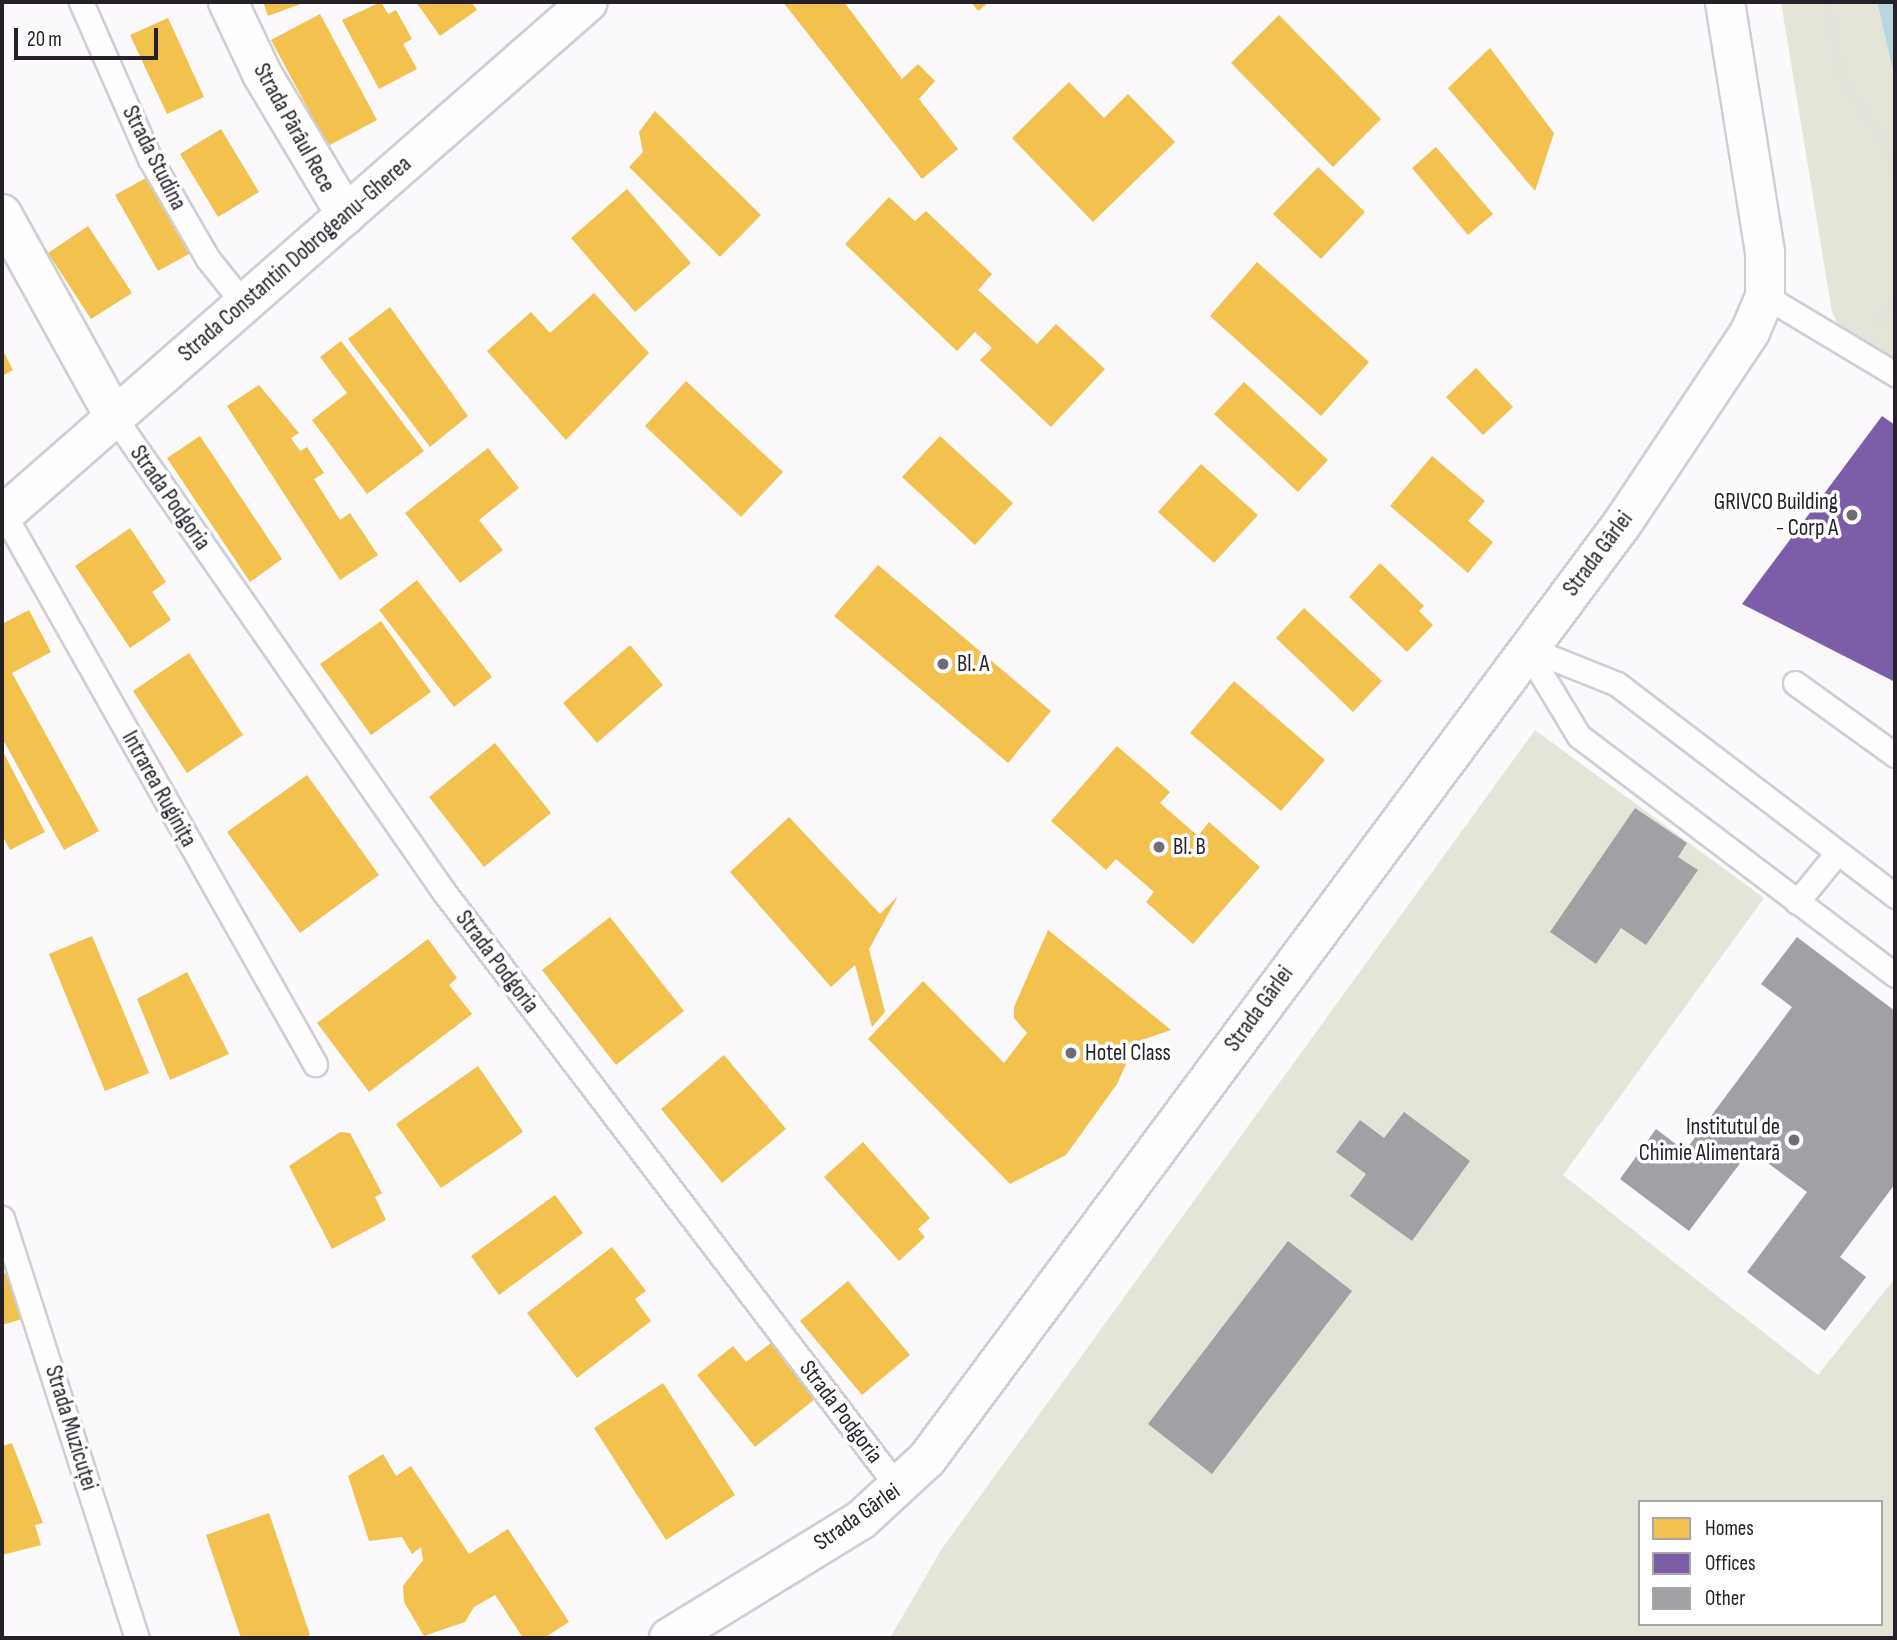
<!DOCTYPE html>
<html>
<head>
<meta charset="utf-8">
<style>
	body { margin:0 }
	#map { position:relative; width:1897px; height:1640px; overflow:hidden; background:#fbf9fc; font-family:"Sofia Sans Condensed",sans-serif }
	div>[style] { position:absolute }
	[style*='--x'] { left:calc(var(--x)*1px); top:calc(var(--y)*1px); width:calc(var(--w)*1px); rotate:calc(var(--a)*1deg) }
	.green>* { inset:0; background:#e4e5d8 }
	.water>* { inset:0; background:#b7d6e0 }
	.homes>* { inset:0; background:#f2c14e }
	.offices>* { inset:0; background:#7b5ea7 }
	.building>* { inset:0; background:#a29fa5 }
	.path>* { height:4.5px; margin-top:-2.25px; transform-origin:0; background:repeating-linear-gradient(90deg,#e2e2e2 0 3.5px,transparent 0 7px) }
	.roads { filter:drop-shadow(2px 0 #d1cdd4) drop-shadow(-2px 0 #d1cdd4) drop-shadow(0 2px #d1cdd4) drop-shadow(0 -2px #d1cdd4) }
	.service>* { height:23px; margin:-11.5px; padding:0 11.5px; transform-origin:11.5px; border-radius:11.5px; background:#fefeff }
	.minor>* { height:38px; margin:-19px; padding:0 19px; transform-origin:19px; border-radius:19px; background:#fefeff }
	.dots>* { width:19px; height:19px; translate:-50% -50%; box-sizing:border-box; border:4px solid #fff; border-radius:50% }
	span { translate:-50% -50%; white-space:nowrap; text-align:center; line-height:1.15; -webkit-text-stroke:7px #fff; paint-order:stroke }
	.street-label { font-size:23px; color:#262029 }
	.poi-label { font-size:23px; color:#262029 }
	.right { translate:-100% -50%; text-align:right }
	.left { translate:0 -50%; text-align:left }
	.frame { position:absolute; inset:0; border:4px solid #262029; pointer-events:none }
	.legend { position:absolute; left:1638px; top:1500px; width:245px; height:126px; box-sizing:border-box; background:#fff; border:2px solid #a8a6a9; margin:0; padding:9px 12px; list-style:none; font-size:21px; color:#262029 }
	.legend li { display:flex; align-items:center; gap:14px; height:35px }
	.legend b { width:35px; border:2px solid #a8a6a9 }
	.scale { position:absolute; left:14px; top:28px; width:144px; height:32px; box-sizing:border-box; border:4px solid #262029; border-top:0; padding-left:9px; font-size:21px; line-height:24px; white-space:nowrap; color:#262029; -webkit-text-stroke:5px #fff; paint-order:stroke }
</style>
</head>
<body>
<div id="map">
	<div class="green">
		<div style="clip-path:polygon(1781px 2px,1877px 2px,1895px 79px,1895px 374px,1845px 339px,1832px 312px)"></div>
		<div style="clip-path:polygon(evenodd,1535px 730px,1764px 898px,1563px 1175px,1818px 1375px,1895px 1278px,1895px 1638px,890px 1638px,941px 1550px,1535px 730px,1640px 1502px,1881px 1502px,1881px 1624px,1640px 1624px,1640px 1502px)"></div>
	</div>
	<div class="water">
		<div style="clip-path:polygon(1877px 2px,1895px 2px,1895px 79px)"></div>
	</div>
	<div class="homes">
		<div style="clip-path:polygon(263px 2px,306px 2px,268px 16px)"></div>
		<div style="clip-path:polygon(381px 2px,388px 14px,396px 10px,412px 39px,403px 44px,417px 69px,379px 89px,342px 20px)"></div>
		<div style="clip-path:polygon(416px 2px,471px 2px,477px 10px,440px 36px)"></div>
		<div style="clip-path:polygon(783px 2px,844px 2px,902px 79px,918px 64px,935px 81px,919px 99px,958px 149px,922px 179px)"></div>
		<div style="clip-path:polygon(971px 2px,989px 2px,978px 11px)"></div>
		<div style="clip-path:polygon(320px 14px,377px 120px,328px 146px,271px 40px)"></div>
		<div style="clip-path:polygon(1279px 15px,1381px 119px,1333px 167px,1231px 63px)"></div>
		<div style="clip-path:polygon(168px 18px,204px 97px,167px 114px,130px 35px)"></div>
		<div style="clip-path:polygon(1490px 48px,1554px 133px,1535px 191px,1448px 88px)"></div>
		<div style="clip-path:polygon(1069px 82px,1104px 118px,1128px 94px,1175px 142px,1093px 222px,1012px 138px)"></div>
		<div style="clip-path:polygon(655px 111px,761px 215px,720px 257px,629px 167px,643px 152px,639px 132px)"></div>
		<div style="clip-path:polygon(221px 129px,259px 192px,218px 217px,180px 154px)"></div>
		<div style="clip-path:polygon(1436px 147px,1493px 214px,1468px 235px,1412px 168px)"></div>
		<div style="clip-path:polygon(1318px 167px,1365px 212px,1321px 259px,1273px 214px)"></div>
		<div style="clip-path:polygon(146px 178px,189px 254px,158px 271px,115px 195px)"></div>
		<div style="clip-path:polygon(627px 189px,691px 263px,635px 312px,571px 238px)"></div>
		<div style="clip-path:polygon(889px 197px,915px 221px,926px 211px,992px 274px,978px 290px,1037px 344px,1056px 324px,1105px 369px,1051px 427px,980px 360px,992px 348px,975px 332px,957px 351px,845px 244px)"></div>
		<div style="clip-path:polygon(88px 226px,132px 293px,91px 319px,48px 253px)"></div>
		<div style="clip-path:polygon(1257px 262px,1369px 362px,1321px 416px,1210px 316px)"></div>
		<div style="clip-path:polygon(594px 293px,649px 353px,566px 440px,487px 351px,531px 312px,550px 333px)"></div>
		<div style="clip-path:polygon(390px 307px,468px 416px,430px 447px,348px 339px)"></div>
		<div style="clip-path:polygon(341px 341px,424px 451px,367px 494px,312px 420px,347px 393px,320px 357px)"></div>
		<div style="clip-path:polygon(2px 349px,13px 370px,2px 376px)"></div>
		<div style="clip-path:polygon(1476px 368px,1513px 407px,1483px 435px,1446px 397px)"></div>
		<div style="clip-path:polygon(686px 381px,783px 472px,741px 517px,645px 426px)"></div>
		<div style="clip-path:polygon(1244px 382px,1328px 460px,1298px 492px,1214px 414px)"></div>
		<div style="clip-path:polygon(259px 385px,299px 433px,291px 438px,300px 451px,307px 447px,324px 473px,314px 479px,340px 520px,350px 513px,378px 555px,340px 580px,227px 406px)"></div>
		<div style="clip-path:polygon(200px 436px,282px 559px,250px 582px,167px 458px)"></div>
		<div style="clip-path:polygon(940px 436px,1013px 503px,975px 545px,902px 477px)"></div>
		<div style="clip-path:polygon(488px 448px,519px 488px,479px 520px,503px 550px,460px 583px,405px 513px)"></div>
		<div style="clip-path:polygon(1432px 456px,1485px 501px,1468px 521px,1493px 542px,1468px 573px,1390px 506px)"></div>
		<div style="clip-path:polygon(1201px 464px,1258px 515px,1214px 563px,1158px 512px)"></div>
		<div style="clip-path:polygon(130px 528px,166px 582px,152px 592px,171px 620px,130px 648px,75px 566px)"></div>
		<div style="clip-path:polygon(1380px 563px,1424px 606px,1419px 611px,1433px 625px,1407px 652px,1349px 597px)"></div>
		<div style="clip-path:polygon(878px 565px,1051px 711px,1008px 763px,834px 616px)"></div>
		<div style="clip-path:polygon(417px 580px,492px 677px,454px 707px,379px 610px)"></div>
		<div style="clip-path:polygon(1304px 608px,1382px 681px,1353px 712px,1276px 638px)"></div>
		<div style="clip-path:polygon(29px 610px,51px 652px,12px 673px,99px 831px,64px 850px,2px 738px,2px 624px)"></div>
		<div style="clip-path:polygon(381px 621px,431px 692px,371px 735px,320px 664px)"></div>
		<div style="clip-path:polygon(630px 645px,663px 685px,597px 743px,563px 703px)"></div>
		<div style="clip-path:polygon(189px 653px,243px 735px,187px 773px,133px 691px)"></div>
		<div style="clip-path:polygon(1234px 681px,1325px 760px,1281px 811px,1190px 733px)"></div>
		<div style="clip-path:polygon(495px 743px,551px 813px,484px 867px,429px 797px)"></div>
		<div style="clip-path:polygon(1117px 746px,1170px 792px,1160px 803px,1198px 836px,1209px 822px,1260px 867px,1193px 944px,1146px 902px,1154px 892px,1116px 859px,1106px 870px,1051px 821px)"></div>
		<div style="clip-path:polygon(2px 750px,45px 832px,10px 850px,2px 835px)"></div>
		<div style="clip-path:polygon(307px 775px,379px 875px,300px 933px,227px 832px)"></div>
		<div style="clip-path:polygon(789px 817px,880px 914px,898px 896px,869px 949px,885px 1012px,872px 1027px,855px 965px,831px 987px,730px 872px)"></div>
		<div style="clip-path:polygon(610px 917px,684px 1011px,616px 1065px,542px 970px)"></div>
		<div style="clip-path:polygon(1048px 930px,1171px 1030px,1136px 1042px,1117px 1084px,1066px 1155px,1010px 1184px,868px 1039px,923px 981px,1004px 1063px,1027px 1033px,1014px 1018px,1014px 1007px)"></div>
		<div style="clip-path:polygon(92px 936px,149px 1073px,105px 1091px,49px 954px)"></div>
		<div style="clip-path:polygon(428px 939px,457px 978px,449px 985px,472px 1014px,369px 1092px,317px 1023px)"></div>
		<div style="clip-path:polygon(187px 972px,229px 1054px,170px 1080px,137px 999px)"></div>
		<div style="clip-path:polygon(724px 1055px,786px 1129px,722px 1183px,661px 1109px)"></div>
		<div style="clip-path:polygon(478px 1066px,523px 1132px,441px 1188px,396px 1124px)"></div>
		<div style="clip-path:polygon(340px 1132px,350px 1133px,382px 1193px,375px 1197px,386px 1220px,332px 1249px,289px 1166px)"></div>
		<div style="clip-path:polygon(863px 1142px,930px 1218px,918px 1229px,925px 1237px,899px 1261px,824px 1177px)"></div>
		<div style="clip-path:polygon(555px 1195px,583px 1233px,499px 1295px,471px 1256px)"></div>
		<div style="clip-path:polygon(612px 1247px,646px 1291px,635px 1299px,651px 1321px,577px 1378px,527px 1313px)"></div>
		<div style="clip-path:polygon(7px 1273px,22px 1319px,2px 1325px,2px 1274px)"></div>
		<div style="clip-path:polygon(848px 1281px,910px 1355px,862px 1395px,800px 1321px)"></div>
		<div style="clip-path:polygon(771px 1343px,815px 1399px,755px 1447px,697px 1375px,733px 1346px,746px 1362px)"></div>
		<div style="clip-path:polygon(663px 1383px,735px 1495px,666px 1540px,594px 1428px)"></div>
		<div style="clip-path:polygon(12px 1443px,43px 1523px,35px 1525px,41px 1545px,2px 1555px,2px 1446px)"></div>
		<div style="clip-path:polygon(383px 1454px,396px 1476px,411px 1466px,469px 1554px,508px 1529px,569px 1622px,544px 1638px,523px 1638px,495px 1595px,474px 1607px,465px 1622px,424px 1636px,404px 1602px,403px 1586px,423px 1560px,421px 1547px,412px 1554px,402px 1537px,369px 1541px,348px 1476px)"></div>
		<div style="clip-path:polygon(269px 1513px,310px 1635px,302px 1638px,241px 1638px,206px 1535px)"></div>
	</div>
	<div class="offices">
		<div style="clip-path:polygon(1882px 416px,1895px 425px,1895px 682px,1742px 604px)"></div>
	</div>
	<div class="building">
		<div style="clip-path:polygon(1635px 808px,1687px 843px,1678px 857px,1698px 870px,1646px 945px,1621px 928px,1596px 964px,1550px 932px)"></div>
		<div style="clip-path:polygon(1797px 937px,1895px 1011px,1895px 1184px,1840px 1257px,1866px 1277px,1825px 1331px,1747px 1272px,1807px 1192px,1750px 1150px,1689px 1231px,1620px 1179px,1656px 1129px,1685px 1151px,1792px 1007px,1761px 984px)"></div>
		<div style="clip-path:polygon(1404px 1112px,1470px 1161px,1412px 1241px,1350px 1196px,1366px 1174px,1336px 1152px,1360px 1120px,1384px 1138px)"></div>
		<div style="clip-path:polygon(1288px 1241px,1352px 1291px,1212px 1474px,1148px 1424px)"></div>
	</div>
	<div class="path">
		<div style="--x:1827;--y:2;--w:82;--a:78.7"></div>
		<div style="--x:1843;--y:82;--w:57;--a:53.5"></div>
		<div style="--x:1877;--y:128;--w:47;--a:67.3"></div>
		<div style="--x:1878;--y:321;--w:30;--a:-56"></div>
	</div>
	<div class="roads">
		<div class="service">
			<div style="--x:81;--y:2;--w:171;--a:66.3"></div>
			<div style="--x:150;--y:159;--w:116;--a:59.9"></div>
			<div style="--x:208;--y:259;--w:58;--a:51.3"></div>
			<div style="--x:1765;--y:296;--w:152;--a:31"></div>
			<div style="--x:115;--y:418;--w:577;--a:55.24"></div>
			<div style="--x:444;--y:892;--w:752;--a:52.67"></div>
			<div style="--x:4;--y:514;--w:632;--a:60.51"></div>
			<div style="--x:1525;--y:647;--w:104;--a:58.8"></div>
			<div style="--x:1579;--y:736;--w:396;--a:37.1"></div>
			<div style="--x:1525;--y:647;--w:99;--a:21.9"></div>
			<div style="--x:1617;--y:684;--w:350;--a:37.3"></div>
			<div style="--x:1795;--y:683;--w:123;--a:35.8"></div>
			<div style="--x:1797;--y:902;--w:63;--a:-50.8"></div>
			<div style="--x:2;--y:1218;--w:441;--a:72.2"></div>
		</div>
		<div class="minor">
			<div style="--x:228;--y:2;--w:80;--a:64.7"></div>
			<div style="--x:262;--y:74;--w:164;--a:59.2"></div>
			<div style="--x:2;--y:214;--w:233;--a:61"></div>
			<div style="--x:2;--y:516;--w:779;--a:-41.26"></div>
			<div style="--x:669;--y:1638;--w:225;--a:-31.6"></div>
			<div style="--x:861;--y:1520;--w:90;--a:-42.7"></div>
			<div style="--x:927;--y:1459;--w:1165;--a:-53.38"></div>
			<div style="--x:1622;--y:524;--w:231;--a:-56.3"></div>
			<div style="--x:1750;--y:332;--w:39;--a:-67"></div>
			<div style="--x:1765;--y:296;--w:44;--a:-90"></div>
			<div style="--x:1765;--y:252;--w:253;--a:-99.1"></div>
		</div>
	</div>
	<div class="dots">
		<div style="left:1852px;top:515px;background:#716c73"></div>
		<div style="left:943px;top:664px;background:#716c73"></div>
		<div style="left:1159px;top:847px;background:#716c73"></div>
		<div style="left:1071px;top:1053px;background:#716c73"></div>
		<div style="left:1794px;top:1140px;background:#716c73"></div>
	</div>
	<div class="street-label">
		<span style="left:294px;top:128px;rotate:61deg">Strada Pârâul Rece</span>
		<span style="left:154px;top:158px;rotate:63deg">Strada Studina</span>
		<span style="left:295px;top:259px;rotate:-41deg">Strada Constantin Dobrogeanu-Gherea</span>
		<span style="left:170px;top:498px;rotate:55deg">Strada Podgoria</span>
		<span style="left:1598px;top:554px;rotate:-53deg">Strada Gârlei</span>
		<span style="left:159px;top:789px;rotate:61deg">Intrarea Ruginița</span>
		<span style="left:497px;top:962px;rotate:53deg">Strada Podgoria</span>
		<span style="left:1259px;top:1009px;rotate:-54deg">Strada Gârlei</span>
		<span style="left:841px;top:1412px;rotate:53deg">Strada Podgoria</span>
		<span style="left:71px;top:1428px;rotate:73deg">Strada Muzicuței</span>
		<span style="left:857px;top:1517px;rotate:-35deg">Strada Gârlei</span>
	</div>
	<div class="poi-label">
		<span class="right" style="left:1838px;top:515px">GRIVCO Building<br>- Corp A</span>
		<span class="left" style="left:957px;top:664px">Bl. A</span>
		<span class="left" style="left:1173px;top:847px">Bl. B</span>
		<span class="left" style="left:1085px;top:1053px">Hotel Class</span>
		<span class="right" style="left:1780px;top:1140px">Institutul de<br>Chimie Alimentară</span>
	</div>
	<div class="frame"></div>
	<ul class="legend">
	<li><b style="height:19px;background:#f2c14e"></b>Homes</li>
	<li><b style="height:19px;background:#7b5ea7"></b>Offices</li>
	<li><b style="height:19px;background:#a29fa5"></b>Other</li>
	</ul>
	<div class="scale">20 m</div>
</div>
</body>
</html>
